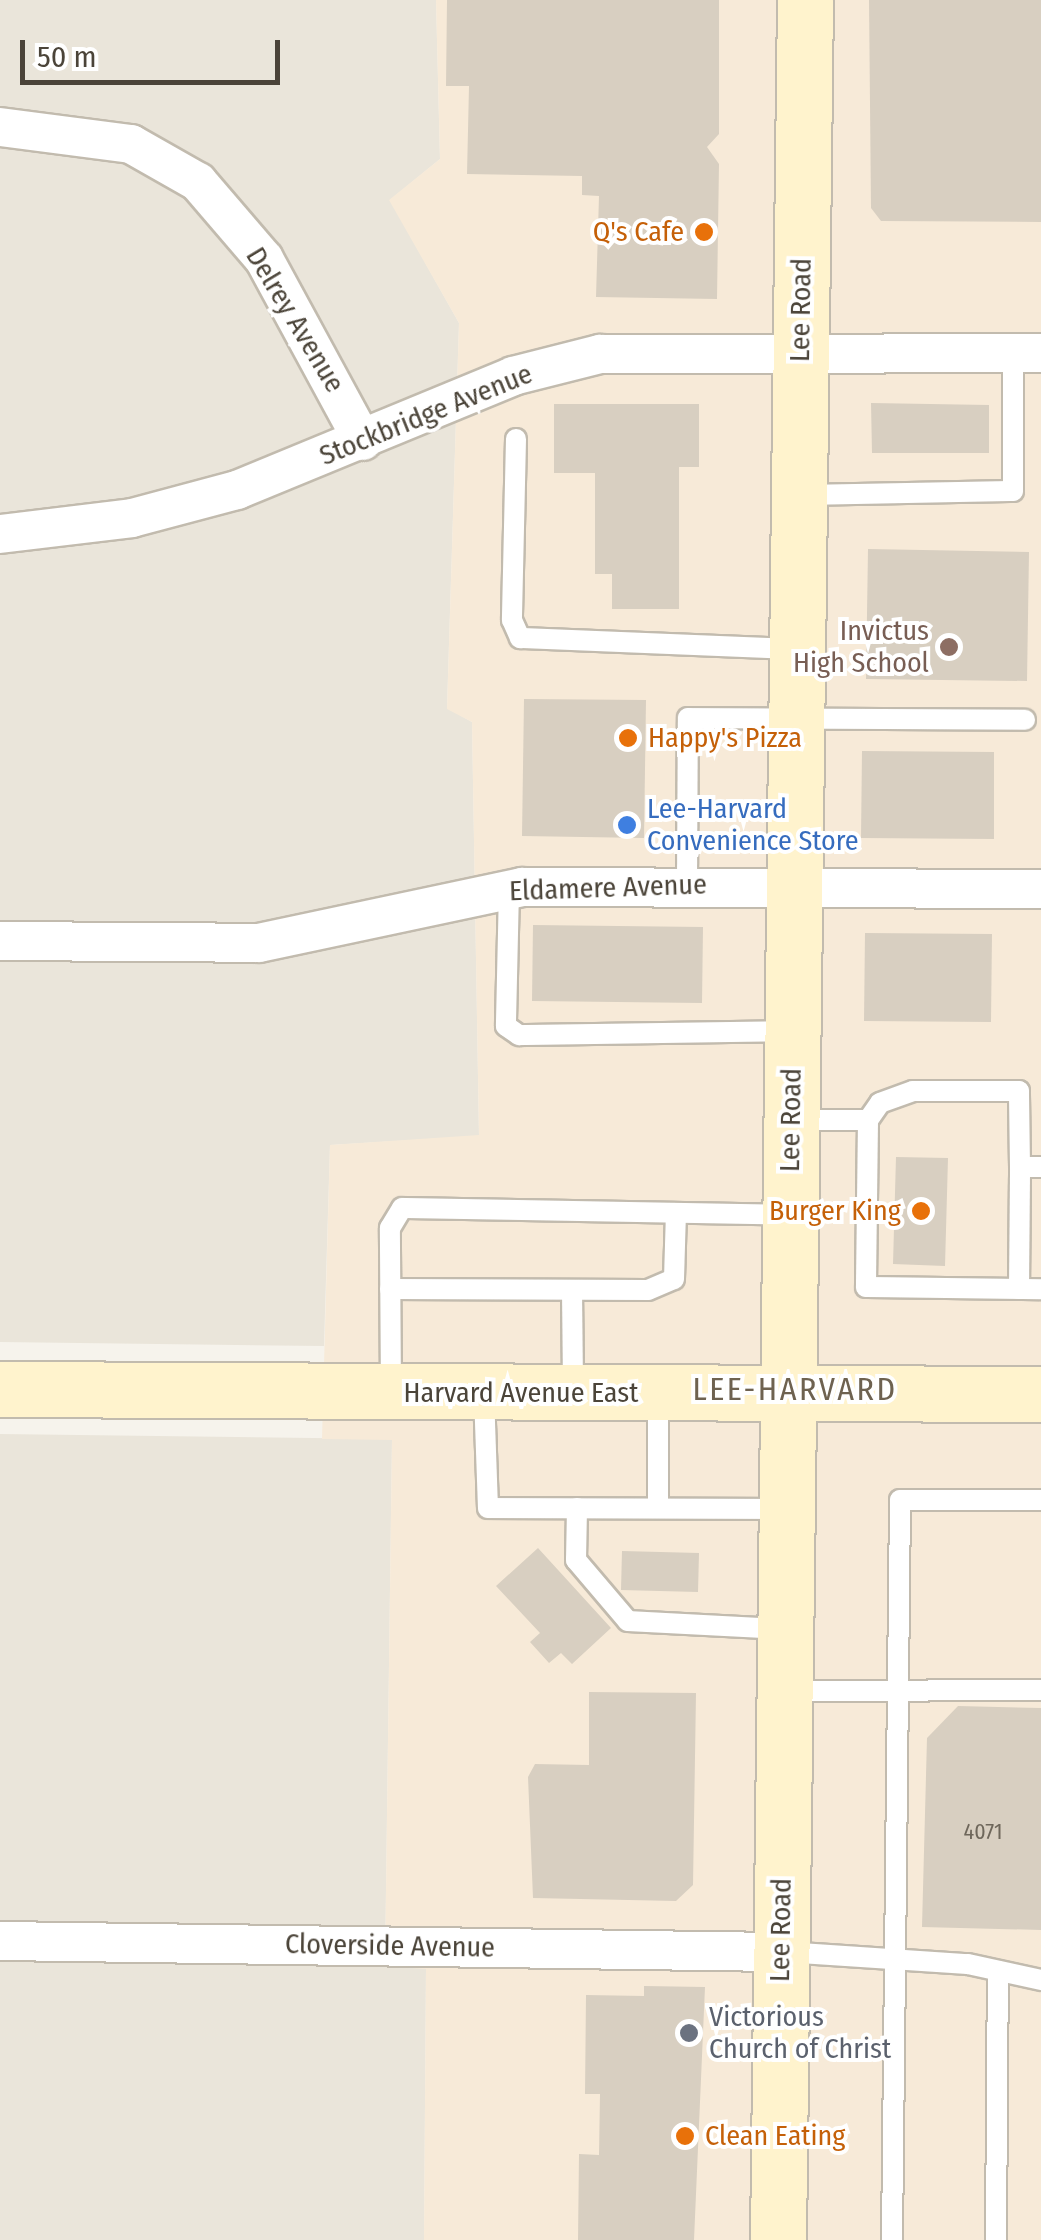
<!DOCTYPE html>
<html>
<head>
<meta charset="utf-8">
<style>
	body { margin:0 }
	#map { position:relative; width:1041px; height:2240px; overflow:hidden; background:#f6f3ec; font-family:"Fira Sans Condensed",sans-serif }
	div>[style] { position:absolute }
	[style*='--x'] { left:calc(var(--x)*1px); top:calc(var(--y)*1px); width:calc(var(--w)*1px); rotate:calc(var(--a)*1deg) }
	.residential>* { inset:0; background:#eae5da }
	.commercial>* { inset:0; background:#f7ead8 }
	.building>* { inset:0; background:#d8cfc1 }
	.roads { filter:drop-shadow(2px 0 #c2bbae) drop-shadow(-2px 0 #c2bbae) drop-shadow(0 2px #c2bbae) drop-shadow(0 -2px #c2bbae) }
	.service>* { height:20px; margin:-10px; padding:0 10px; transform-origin:10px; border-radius:10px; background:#fff }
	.minor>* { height:38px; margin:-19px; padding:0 19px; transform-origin:19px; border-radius:19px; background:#fff }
	.secondary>* { height:55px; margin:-27.5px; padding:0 27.5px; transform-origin:27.5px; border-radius:27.5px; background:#fff3cd }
	.dots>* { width:28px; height:28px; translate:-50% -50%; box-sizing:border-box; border:5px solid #fff; border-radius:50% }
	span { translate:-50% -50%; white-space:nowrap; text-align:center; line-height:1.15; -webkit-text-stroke:8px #fff; paint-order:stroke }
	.number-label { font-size:22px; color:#6e675b }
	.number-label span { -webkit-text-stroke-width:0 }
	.food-label { font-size:28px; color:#c56008 }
	.right { translate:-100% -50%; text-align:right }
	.left { translate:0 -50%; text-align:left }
	.street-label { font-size:28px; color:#4b4439 }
	.education-label { font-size:28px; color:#785e54 }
	.shop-label { font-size:28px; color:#366cbe }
	.worship-label { font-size:28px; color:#5b616d }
	.quarter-label { font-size:32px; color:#6e6250; letter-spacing:2.5px }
	.scale { position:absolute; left:20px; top:40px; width:260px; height:45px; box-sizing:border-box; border:5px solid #4b4439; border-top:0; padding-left:12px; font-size:30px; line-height:35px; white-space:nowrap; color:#4b4439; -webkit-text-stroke:8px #fff; paint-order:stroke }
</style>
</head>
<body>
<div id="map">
	<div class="residential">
		<div style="clip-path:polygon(0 0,436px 0,440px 159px,390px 200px,459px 323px,447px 708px,472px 722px,479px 1136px,330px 1145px,324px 1346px,0 1342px)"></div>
		<div style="clip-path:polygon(0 1434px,392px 1439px,385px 1965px,426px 1968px,424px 2240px,0 2240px)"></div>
	</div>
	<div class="commercial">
		<div style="clip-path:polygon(436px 0,1041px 0,1041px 2240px,424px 2240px,426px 1969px,385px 1966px,392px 1440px,322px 1439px,330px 1145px,479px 1135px,472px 722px,447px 709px,459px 323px,389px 200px,440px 159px)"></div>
	</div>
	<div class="building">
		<div style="clip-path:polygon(447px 0,719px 0,719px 134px,707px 147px,719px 164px,717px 299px,596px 297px,599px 196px,582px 195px,582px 176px,467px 174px,469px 86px,446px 86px)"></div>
		<div style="clip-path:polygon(869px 0,1041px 0,1041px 222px,881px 221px,871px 208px)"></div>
		<div style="clip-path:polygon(871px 403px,989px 405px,989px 453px,872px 453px)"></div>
		<div style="clip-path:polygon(554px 404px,699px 404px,699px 467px,679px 467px,679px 609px,612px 609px,612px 574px,595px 574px,595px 473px,554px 473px)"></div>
		<div style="clip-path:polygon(868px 549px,1029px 552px,1027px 681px,866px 679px)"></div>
		<div style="clip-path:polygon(524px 699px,646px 700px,644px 838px,522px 836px)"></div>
		<div style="clip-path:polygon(862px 751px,994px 752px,994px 839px,861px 838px)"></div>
		<div style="clip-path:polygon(533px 925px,703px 927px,702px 1003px,532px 1001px)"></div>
		<div style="clip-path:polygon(865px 933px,992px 934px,991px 1022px,864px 1021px)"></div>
		<div style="clip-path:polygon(896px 1157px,948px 1158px,945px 1266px,893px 1264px)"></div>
		<div style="clip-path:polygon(538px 1548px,611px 1628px,572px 1664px,561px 1653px,549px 1663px,530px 1642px,540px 1633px,496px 1586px)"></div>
		<div style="clip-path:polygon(622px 1551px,699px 1553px,698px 1592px,621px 1590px)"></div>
		<div style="clip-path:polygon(589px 1692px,696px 1693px,693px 1885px,676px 1901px,533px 1898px,528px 1777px,535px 1764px,589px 1765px)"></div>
		<div style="clip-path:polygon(958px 1706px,1041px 1708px,1041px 1930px,922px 1927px,927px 1738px)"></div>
		<div style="clip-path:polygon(644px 1986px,705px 1987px,694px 2240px,578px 2240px,579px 2154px,599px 2155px,600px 2094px,585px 2094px,586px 1995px,644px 1996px)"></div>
	</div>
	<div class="roads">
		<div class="service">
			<div style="--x:516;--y:439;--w:181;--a:91.3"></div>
			<div style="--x:512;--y:620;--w:20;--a:66"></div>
			<div style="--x:520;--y:638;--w:275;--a:2.3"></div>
			<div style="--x:801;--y:495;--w:212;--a:-1.1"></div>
			<div style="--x:1013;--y:491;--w:138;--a:-90"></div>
			<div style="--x:687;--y:884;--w:166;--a:-89.7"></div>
			<div style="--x:688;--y:718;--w:337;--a:0.3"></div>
			<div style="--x:509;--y:889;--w:137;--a:91.3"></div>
			<div style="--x:506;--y:1026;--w:16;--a:35"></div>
			<div style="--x:519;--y:1035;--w:270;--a:-0.8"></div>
			<div style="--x:795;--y:1120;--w:73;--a:0"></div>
			<div style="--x:1041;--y:1167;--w:21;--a:180"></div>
			<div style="--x:1020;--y:1167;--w:76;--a:-90.8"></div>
			<div style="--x:1019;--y:1091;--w:106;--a:180"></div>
			<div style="--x:913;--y:1091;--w:35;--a:160"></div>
			<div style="--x:880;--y:1103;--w:21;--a:125"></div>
			<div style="--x:868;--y:1120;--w:167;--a:90.7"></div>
			<div style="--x:866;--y:1287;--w:175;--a:0.7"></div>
			<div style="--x:390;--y:1289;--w:258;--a:0.2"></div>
			<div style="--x:648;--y:1290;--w:28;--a:-23"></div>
			<div style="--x:674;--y:1279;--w:66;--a:-88.3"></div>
			<div style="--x:1019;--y:1289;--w:122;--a:-89.5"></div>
			<div style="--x:572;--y:1290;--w:98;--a:89.4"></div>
			<div style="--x:391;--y:1391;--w:163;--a:-90.4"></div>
			<div style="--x:390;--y:1228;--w:23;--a:-59"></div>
			<div style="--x:402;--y:1208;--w:384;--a:1"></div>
			<div style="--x:484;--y:1394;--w:114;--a:88"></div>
			<div style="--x:488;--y:1508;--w:295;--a:0.2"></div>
			<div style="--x:577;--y:1508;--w:52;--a:91.1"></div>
			<div style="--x:576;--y:1560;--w:80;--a:49.6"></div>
			<div style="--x:628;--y:1621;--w:155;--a:3"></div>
			<div style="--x:658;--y:1508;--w:113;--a:-90"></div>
			<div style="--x:786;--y:1691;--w:255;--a:-0.2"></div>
			<div style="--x:785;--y:1952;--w:183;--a:3.8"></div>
			<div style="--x:968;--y:1964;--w:75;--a:12.4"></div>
			<div style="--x:892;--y:2240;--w:740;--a:-89.38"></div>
			<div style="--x:900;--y:1500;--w:141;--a:0"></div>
			<div style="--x:996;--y:2240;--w:269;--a:-89.6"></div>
		</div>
		<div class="minor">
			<div style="--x:0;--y:127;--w:132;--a:7.4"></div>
			<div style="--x:131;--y:144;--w:77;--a:29.6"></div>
			<div style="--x:198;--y:182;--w:101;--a:49.4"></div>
			<div style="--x:264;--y:259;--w:207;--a:61.5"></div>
			<div style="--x:0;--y:534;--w:133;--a:-6.9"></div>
			<div style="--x:132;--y:518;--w:109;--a:-14.9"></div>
			<div style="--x:237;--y:490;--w:299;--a:-22.4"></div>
			<div style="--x:513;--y:376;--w:90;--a:-14.2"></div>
			<div style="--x:600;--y:354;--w:441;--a:-0.1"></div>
			<div style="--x:0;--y:941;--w:259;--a:0.4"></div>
			<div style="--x:259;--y:943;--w:269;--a:-12"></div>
			<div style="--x:522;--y:887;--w:519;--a:0.22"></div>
			<div style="--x:0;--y:1941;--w:781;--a:0.81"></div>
		</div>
		<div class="secondary">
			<div style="--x:0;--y:1389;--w:1041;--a:0.28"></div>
			<div style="--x:778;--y:2240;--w:2240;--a:-89.31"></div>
		</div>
	</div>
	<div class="dots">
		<div style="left:704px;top:232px;background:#e8710a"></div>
		<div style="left:949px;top:647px;background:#8d6e63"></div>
		<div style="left:628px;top:738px;background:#e8710a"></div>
		<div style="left:627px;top:825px;background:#3f7fe0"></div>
		<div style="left:921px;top:1211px;background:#e8710a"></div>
		<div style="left:689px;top:2033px;background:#6b7280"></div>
		<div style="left:685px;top:2136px;background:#e8710a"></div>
	</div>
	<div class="number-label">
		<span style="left:983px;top:1832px">4071</span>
	</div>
	<div class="food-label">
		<span class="right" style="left:684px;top:232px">Q's Cafe</span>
		<span class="left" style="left:648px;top:738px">Happy's Pizza</span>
		<span class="right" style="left:901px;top:1211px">Burger King</span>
		<span class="left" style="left:705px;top:2136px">Clean Eating</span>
	</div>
	<div class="street-label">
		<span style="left:801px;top:310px;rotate:-89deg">Lee Road</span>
		<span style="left:295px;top:320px;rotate:59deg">Delrey Avenue</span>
		<span style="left:426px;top:415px;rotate:-22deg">Stockbridge Avenue</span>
		<span style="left:608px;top:888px;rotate:-2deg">Eldamere Avenue</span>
		<span style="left:791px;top:1120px;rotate:-89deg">Lee Road</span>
		<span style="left:521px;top:1393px">Harvard Avenue East</span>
		<span style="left:781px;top:1930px;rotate:-89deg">Lee Road</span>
		<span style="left:390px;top:1946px;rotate:1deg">Cloverside Avenue</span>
	</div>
	<div class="education-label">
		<span class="right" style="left:929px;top:647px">Invictus<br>High School</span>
	</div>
	<div class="shop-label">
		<span class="left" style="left:647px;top:825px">Lee-Harvard<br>Convenience Store</span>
	</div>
	<div class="worship-label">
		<span class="left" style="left:709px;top:2033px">Victorious<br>Church of Christ</span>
	</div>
	<div class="quarter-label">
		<span style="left:795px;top:1389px">LEE-HARVARD</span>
	</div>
	<div class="scale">50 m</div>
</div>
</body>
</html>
